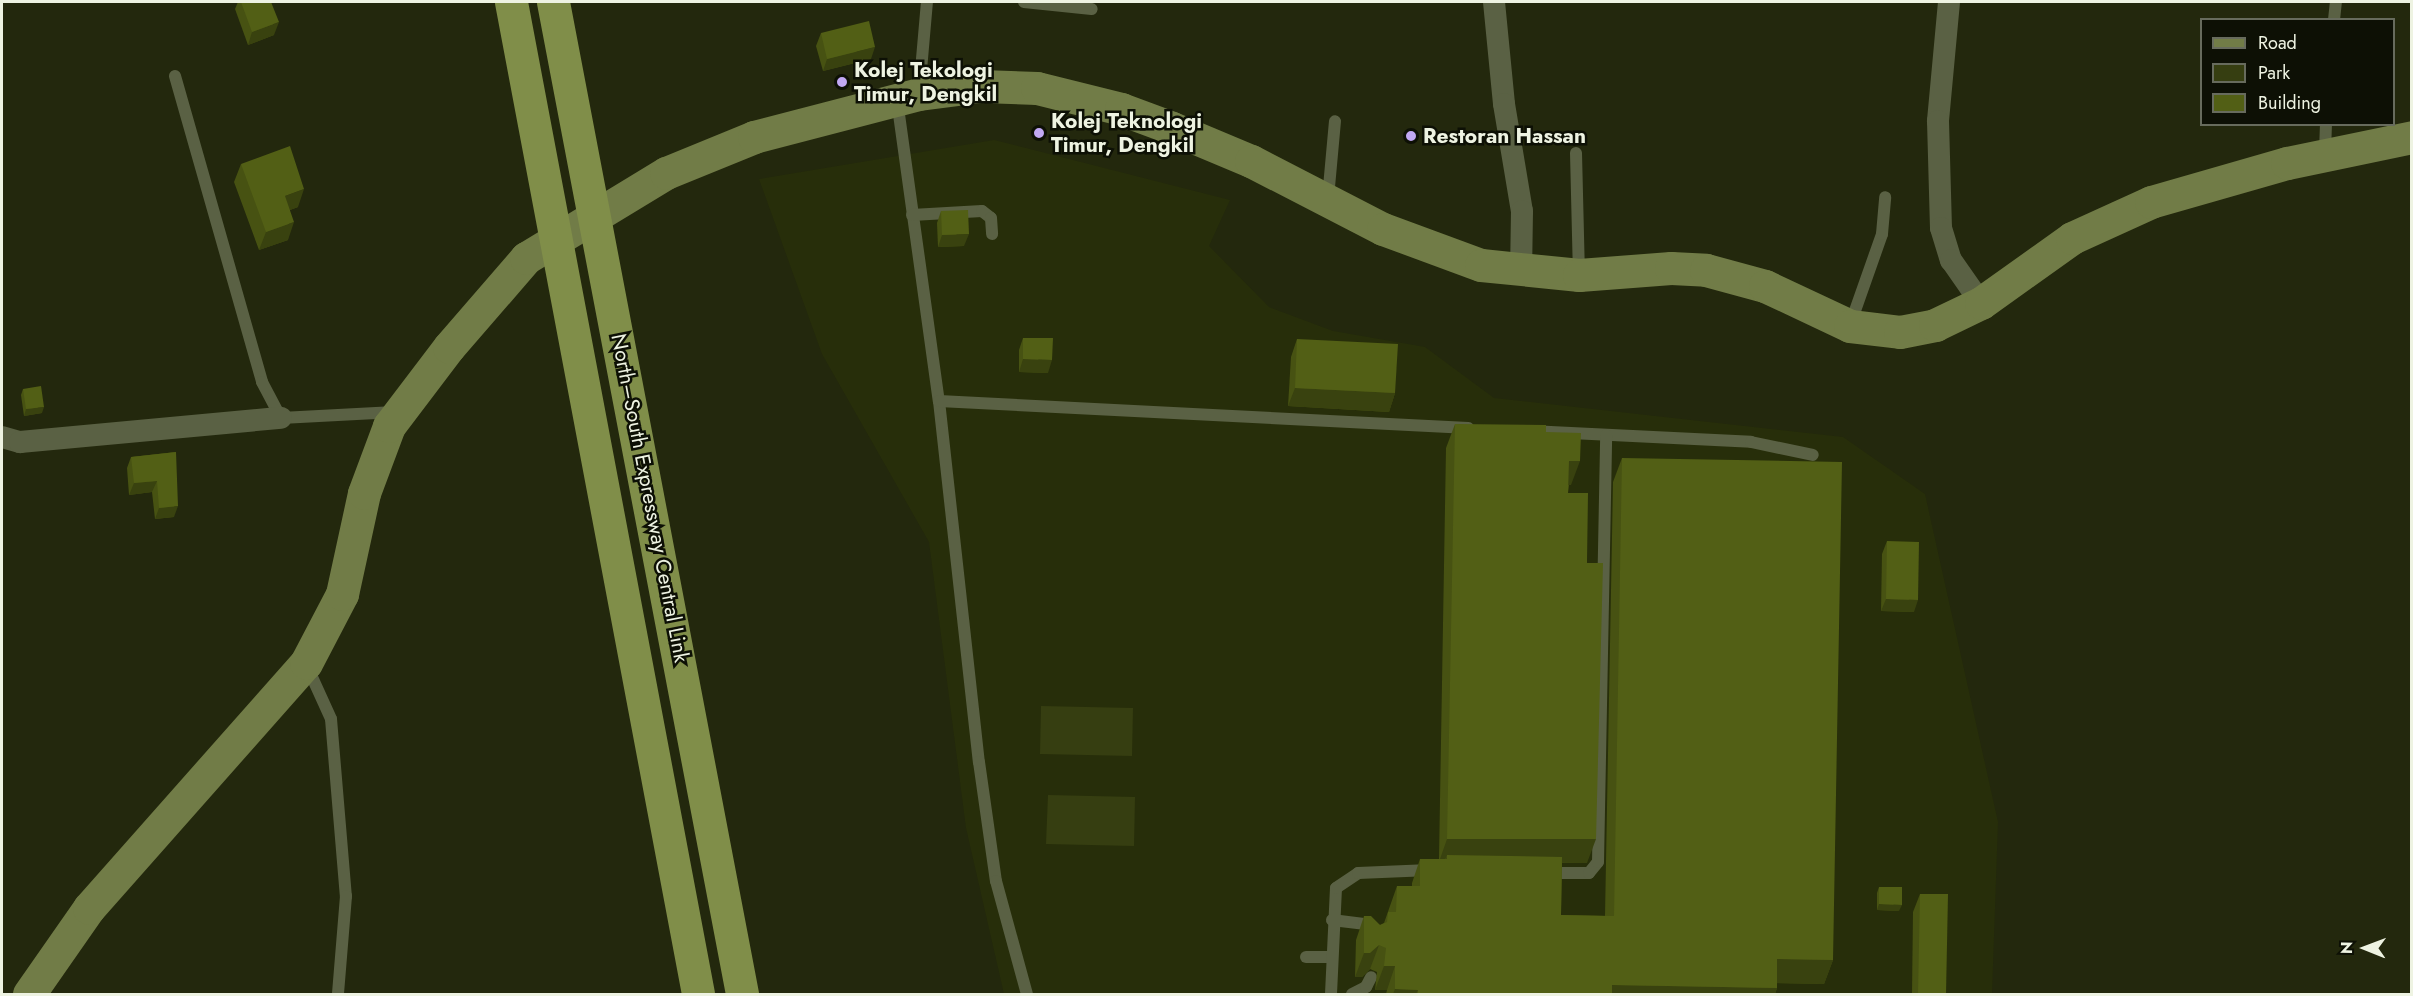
<!DOCTYPE html>
<html>
<head>
<meta charset="utf-8">
<style>
	body { margin:0 }
	#map { position:relative; width:2413px; height:996px; overflow:hidden; background:#23280d; font-family:Jost,sans-serif }
	div>[style] { position:absolute }
	[style*='--x'] { left:calc(var(--x)*1px); top:calc(var(--y)*1px); width:calc(var(--w)*1px); rotate:calc(var(--a)*1deg) }
	.built>* { inset:0; background:#272e0a }
	.green>* { inset:0; background:#363e11 }
	.lane>* { height:12px; margin:-6px; padding:0 6px; transform-origin:6px; border-radius:6px; background:#5a6144 }
	.street>* { height:22px; margin:-11px; padding:0 11px; transform-origin:11px; border-radius:11px; background:#5a6144 }
	.primary>* { height:33px; margin:-16.5px; padding:0 16.5px; transform-origin:16.5px; border-radius:16.5px; background:#717c47 }
	.highway>* { height:33px; margin:-16.5px; padding:0 16.5px; transform-origin:16.5px; border-radius:16.5px; background:#808e49 }
	.wall>* { inset:0; background:#475212 }
	.shaded-wall>* { inset:0; background:#39420f }
	.building>* { inset:0; background:#525f15 }
	.dots>* { width:16px; height:16px; translate:-50% -50%; box-sizing:border-box; border:3px solid #0d1005; border-radius:50% }
	span { translate:-50% -50%; white-space:nowrap; text-align:center; line-height:1.15; -webkit-text-stroke:5px #0d1005; paint-order:stroke }
	.poi-label { font-size:21px; color:#eef3e2; font-weight:700 }
	.left { translate:0 -50%; text-align:left }
	.street-label { font-size:21px; color:#eef3e2 }
	.frame { position:absolute; inset:0; border:3px solid #eef3e2; pointer-events:none }
	.legend { position:absolute; left:2200px; top:18px; width:195px; height:108px; box-sizing:border-box; background:#0d1005; border:2px solid #676b5d; margin:0; padding:8px 10px; list-style:none; font-size:18px; color:#eef3e2 }
	.legend li { display:flex; align-items:center; gap:12px; height:30px }
	.legend b { width:30px; border:2px solid #676b5d }
	.north { position:absolute; left:2335px; top:918px; width:60px; height:60px; -webkit-text-stroke:4px #0d1005; paint-order:stroke; rotate:271deg; font-size:16px; font-weight:700; line-height:24px; text-align:center; color:#eef3e2 }
	.north::after { content:''; display:block; margin:auto; width:21px; height:27px; background:#eef3e2; clip-path:polygon(50% 0,100% 100%,50% 72%,0 100%) }
</style>
</head>
<body>
<div id="map">
	<div class="built">
		<div style="clip-path:polygon(994px 140px,1230px 200px,1209px 246px,1269px 307px,1333px 331px,1425px 347px,1494px 398px,1843px 437px,1925px 494px,1998px 822px,1992px 994px,1004px 994px,966px 828px,929px 542px,822px 354px,759px 179px)"></div>
	</div>
	<div class="green">
		<div style="clip-path:polygon(1041px 706px,1133px 708px,1132px 756px,1040px 754px)"></div>
		<div style="clip-path:polygon(1048px 795px,1135px 797px,1134px 846px,1046px 844px)"></div>
	</div>
	<div class="lane">
		<div style="--x:1024;--y:2;--w:68;--a:5.9"></div>
		<div style="--x:2334;--y:20;--w:18;--a:-84"></div>
		<div style="--x:175;--y:76;--w:318;--a:74.1"></div>
		<div style="--x:262;--y:382;--w:41;--a:62.2"></div>
		<div style="--x:281;--y:418;--w:114;--a:-3"></div>
		<div style="--x:919;--y:93;--w:91;--a:-85"></div>
		<div style="--x:897;--y:100;--w:304;--a:82.1"></div>
		<div style="--x:939;--y:401;--w:363;--a:83.7"></div>
		<div style="--x:979;--y:762;--w:120;--a:81.9"></div>
		<div style="--x:996;--y:881;--w:117;--a:74.7"></div>
		<div style="--x:2325;--y:152;--w:28;--a:-88"></div>
		<div style="--x:1576;--y:153;--w:120;--a:88.6"></div>
		<div style="--x:1328;--y:198;--w:77;--a:-84.8"></div>
		<div style="--x:912;--y:215;--w:70;--a:-3.3"></div>
		<div style="--x:982;--y:211;--w:11;--a:38"></div>
		<div style="--x:991;--y:218;--w:16;--a:86"></div>
		<div style="--x:1850;--y:325;--w:96;--a:-70.6"></div>
		<div style="--x:1882;--y:234;--w:37;--a:-85"></div>
		<div style="--x:939;--y:401;--w:530;--a:2.92"></div>
		<div style="--x:1530;--y:431;--w:221;--a:2.8"></div>
		<div style="--x:1751;--y:442;--w:63;--a:11.8"></div>
		<div style="--x:307;--y:666;--w:58;--a:65.6"></div>
		<div style="--x:331;--y:719;--w:178;--a:85.2"></div>
		<div style="--x:346;--y:896;--w:98;--a:94.7"></div>
		<div style="--x:1547;--y:873;--w:42;--a:0"></div>
		<div style="--x:1589;--y:873;--w:14;--a:-51"></div>
		<div style="--x:1598;--y:862;--w:427;--a:-88.9"></div>
		<div style="--x:1332;--y:920;--w:32;--a:7"></div>
		<div style="--x:1364;--y:924;--w:12;--a:55"></div>
		<div style="--x:1306;--y:957;--w:25;--a:0"></div>
		<div style="--x:1331;--y:994;--w:106;--a:-87.3"></div>
		<div style="--x:1336;--y:888;--w:27;--a:-34"></div>
		<div style="--x:1358;--y:873;--w:72;--a:-2.4"></div>
		<div style="--x:1352;--y:994;--w:16;--a:-27"></div>
		<div style="--x:1366;--y:987;--w:11;--a:-63"></div>
	</div>
	<div class="street">
		<div style="--x:1494;--y:2;--w:102;--a:84.4"></div>
		<div style="--x:1504;--y:104;--w:109;--a:80.5"></div>
		<div style="--x:1522;--y:211;--w:61;--a:90.9"></div>
		<div style="--x:1949;--y:2;--w:120;--a:95.3"></div>
		<div style="--x:1938;--y:121;--w:107;--a:88.4"></div>
		<div style="--x:1941;--y:228;--w:34;--a:73"></div>
		<div style="--x:1951;--y:260;--w:52;--a:55.1"></div>
		<div style="--x:2;--y:437;--w:19;--a:16"></div>
		<div style="--x:20;--y:442;--w:262;--a:-5.3"></div>
	</div>
	<div class="primary">
		<div style="--x:29;--y:994;--w:105;--a:-55.1"></div>
		<div style="--x:89;--y:908;--w:327;--a:-48.5"></div>
		<div style="--x:306;--y:663;--w:78;--a:-62.4"></div>
		<div style="--x:342;--y:594;--w:103;--a:-77.7"></div>
		<div style="--x:364;--y:493;--w:72;--a:-69.5"></div>
		<div style="--x:389;--y:426;--w:99;--a:-52.8"></div>
		<div style="--x:449;--y:347;--w:118;--a:-49.1"></div>
		<div style="--x:526;--y:258;--w:164;--a:-31.3"></div>
		<div style="--x:666;--y:173;--w:95;--a:-22.2"></div>
		<div style="--x:754;--y:137;--w:171;--a:-14.6"></div>
		<div style="--x:919;--y:94;--w:63;--a:-7.4"></div>
		<div style="--x:981;--y:86;--w:56;--a:2"></div>
		<div style="--x:1037;--y:88;--w:87;--a:14"></div>
		<div style="--x:1121;--y:109;--w:54;--a:20.4"></div>
		<div style="--x:1172;--y:128;--w:86;--a:22.7"></div>
		<div style="--x:1251;--y:161;--w:148;--a:27.3"></div>
		<div style="--x:1383;--y:229;--w:104;--a:20.2"></div>
		<div style="--x:1481;--y:265;--w:99;--a:5.8"></div>
		<div style="--x:1579;--y:275;--w:92;--a:-4.4"></div>
		<div style="--x:1671;--y:268;--w:35;--a:3"></div>
		<div style="--x:1706;--y:270;--w:61;--a:15.2"></div>
		<div style="--x:1765;--y:286;--w:94;--a:25.2"></div>
		<div style="--x:1850;--y:326;--w:50;--a:6.8"></div>
		<div style="--x:1900;--y:332;--w:36;--a:-11"></div>
		<div style="--x:1935;--y:325;--w:51;--a:-25.6"></div>
		<div style="--x:1981;--y:303;--w:112;--a:-35.5"></div>
		<div style="--x:2072;--y:238;--w:87;--a:-24.5"></div>
		<div style="--x:2151;--y:202;--w:141;--a:-16"></div>
		<div style="--x:2287;--y:163;--w:128;--a:-11.7"></div>
	</div>
	<div class="highway">
		<div style="--x:511;--y:2;--w:1009;--a:79.32"></div>
		<div style="--x:553;--y:2;--w:1010;--a:79.21"></div>
	</div>
	<div class="wall">
		<div style="clip-path:polygon(238px 2px,271px 2px,274px 35px,248px 45px,235px 9px)"></div>
		<div style="clip-path:polygon(821px 33px,871px 59px,823px 71px,816px 46px)"></div>
		<div style="clip-path:polygon(241px 164px,298px 207px,290px 210px,288px 240px,259px 250px,234px 182px)"></div>
		<div style="clip-path:polygon(941px 211px,964px 246px,938px 247px,937px 223px)"></div>
		<div style="clip-path:polygon(1023px 338px,1048px 373px,1019px 372px,1019px 350px)"></div>
		<div style="clip-path:polygon(1297px 339px,1395px 393px,1389px 412px,1288px 406px,1291px 357px)"></div>
		<div style="clip-path:polygon(23px 389px,42px 413px,24px 416px,21px 395px)"></div>
		<div style="clip-path:polygon(1455px 424px,1546px 432px,1571px 485px,1569px 485px,1568px 493px,1587px 563px,1587px 863px,1562px 863px,1561px 915px,1605px 916px,1613px 482px,1622px 458px,1833px 960px,1824px 984px,1777px 983px,1777px 988px,1775px 994px,1386px 994px,1387px 990px,1375px 990px,1377px 972px,1370px 969px,1362px 977px,1355px 977px,1356px 940px,1364px 916px,1380px 925px,1384px 923px,1397px 886px,1412px 886px,1412px 883px,1420px 859px,1439px 859px,1446px 448px)"></div>
		<div style="clip-path:polygon(176px 452px,174px 517px,155px 519px,152px 492px,129px 495px,127px 468px,131px 457px)"></div>
		<div style="clip-path:polygon(1887px 541px,1914px 612px,1881px 611px,1882px 554px)"></div>
		<div style="clip-path:polygon(1879px 887px,1899px 911px,1877px 910px,1877px 893px)"></div>
		<div style="clip-path:polygon(1920px 894px,1946px 994px,1912px 994px,1913px 912px)"></div>
	</div>
	<div class="shaded-wall">
		<div style="clip-path:polygon(279px 22px,274px 35px,248px 45px,252px 32px)"></div>
		<div style="clip-path:polygon(875px 47px,871px 59px,823px 71px,827px 59px)"></div>
		<div style="clip-path:polygon(304px 189px,298px 207px,279px 214px,285px 196px)"></div>
		<div style="clip-path:polygon(294px 222px,288px 240px,259px 250px,266px 232px)"></div>
		<div style="clip-path:polygon(969px 234px,964px 246px,938px 247px,942px 235px)"></div>
		<div style="clip-path:polygon(1023px 359px,1052px 360px,1048px 373px,1019px 372px)"></div>
		<div style="clip-path:polygon(1295px 388px,1395px 393px,1389px 412px,1288px 406px)"></div>
		<div style="clip-path:polygon(44px 407px,42px 413px,24px 416px,26px 409px)"></div>
		<div style="clip-path:polygon(1569px 461px,1580px 461px,1571px 485px,1560px 485px)"></div>
		<div style="clip-path:polygon(157px 481px,152px 492px,129px 495px,134px 483px)"></div>
		<div style="clip-path:polygon(178px 506px,174px 517px,155px 519px,159px 508px)"></div>
		<div style="clip-path:polygon(1886px 599px,1918px 600px,1914px 612px,1881px 611px)"></div>
		<div style="clip-path:polygon(1447px 839px,1596px 839px,1587px 863px,1446px 862px,1447px 855px,1444px 862px,1439px 862px)"></div>
		<div style="clip-path:polygon(1879px 904px,1902px 905px,1899px 911px,1877px 910px)"></div>
		<div style="clip-path:polygon(1379px 945px,1370px 969px,1362px 977px,1355px 977px,1364px 953px)"></div>
		<div style="clip-path:polygon(1777px 959px,1833px 960px,1824px 984px,1769px 983px)"></div>
		<div style="clip-path:polygon(1384px 966px,1395px 966px,1387px 990px,1375px 990px)"></div>
		<div style="clip-path:polygon(1612px 985px,1777px 988px,1775px 994px,1609px 994px)"></div>
		<div style="clip-path:polygon(1395px 989px,1418px 990px,1416px 994px,1393px 994px)"></div>
	</div>
	<div class="building">
		<div style="clip-path:polygon(241px 2px,271px 2px,279px 22px,252px 32px)"></div>
		<div style="clip-path:polygon(869px 21px,875px 47px,827px 59px,821px 33px)"></div>
		<div style="clip-path:polygon(290px 146px,304px 189px,285px 196px,294px 222px,266px 232px,241px 164px)"></div>
		<div style="clip-path:polygon(968px 210px,969px 234px,942px 235px,941px 211px)"></div>
		<div style="clip-path:polygon(1023px 338px,1053px 338px,1052px 360px,1023px 359px)"></div>
		<div style="clip-path:polygon(1297px 339px,1398px 344px,1395px 393px,1295px 388px)"></div>
		<div style="clip-path:polygon(41px 386px,44px 407px,26px 409px,23px 389px)"></div>
		<div style="clip-path:polygon(1455px 424px,1546px 425px,1546px 432px,1581px 433px,1580px 461px,1569px 461px,1568px 493px,1588px 493px,1587px 563px,1603px 563px,1596px 839px,1447px 839px)"></div>
		<div style="clip-path:polygon(176px 452px,178px 506px,159px 508px,157px 481px,134px 483px,131px 457px)"></div>
		<div style="clip-path:polygon(1622px 458px,1842px 462px,1833px 960px,1777px 959px,1777px 988px,1612px 985px,1612px 994px,1418px 994px,1418px 990px,1395px 989px,1395px 966px,1384px 966px,1386px 948px,1379px 945px,1370px 953px,1364px 953px,1364px 916px,1371px 916px,1380px 925px,1387px 922px,1388px 912px,1396px 912px,1397px 886px,1420px 886px,1420px 859px,1447px 859px,1447px 855px,1562px 857px,1561px 915px,1614px 916px)"></div>
		<div style="clip-path:polygon(1887px 541px,1919px 542px,1918px 600px,1886px 599px)"></div>
		<div style="clip-path:polygon(1879px 887px,1902px 887px,1902px 905px,1879px 904px)"></div>
		<div style="clip-path:polygon(1920px 894px,1948px 894px,1946px 994px,1918px 994px)"></div>
	</div>
	<div class="dots">
		<div style="left:842px;top:82px;background:#c1a8f3"></div>
		<div style="left:1039px;top:133px;background:#c1a8f3"></div>
		<div style="left:1411px;top:136px;background:#c1a8f3"></div>
	</div>
	<div class="poi-label">
		<span class="left" style="left:854px;top:82px">Kolej Tekologi<br>Timur, Dengkil</span>
		<span class="left" style="left:1051px;top:133px">Kolej Teknologi<br>Timur, Dengkil</span>
		<span class="left" style="left:1423px;top:136px">Restoran Hassan</span>
	</div>
	<div class="street-label">
		<span style="left:650px;top:498px;rotate:79deg">North–South Expressway Central Link</span>
	</div>
	<div class="frame"></div>
	<ul class="legend">
	<li><b style="height:8px;background:#717c47"></b>Road</li>
	<li><b style="height:16px;background:#363e11"></b>Park</li>
	<li><b style="height:16px;background:#525f15"></b>Building</li>
	</ul>
	<div class="north">N</div>
</div>
</body>
</html>
